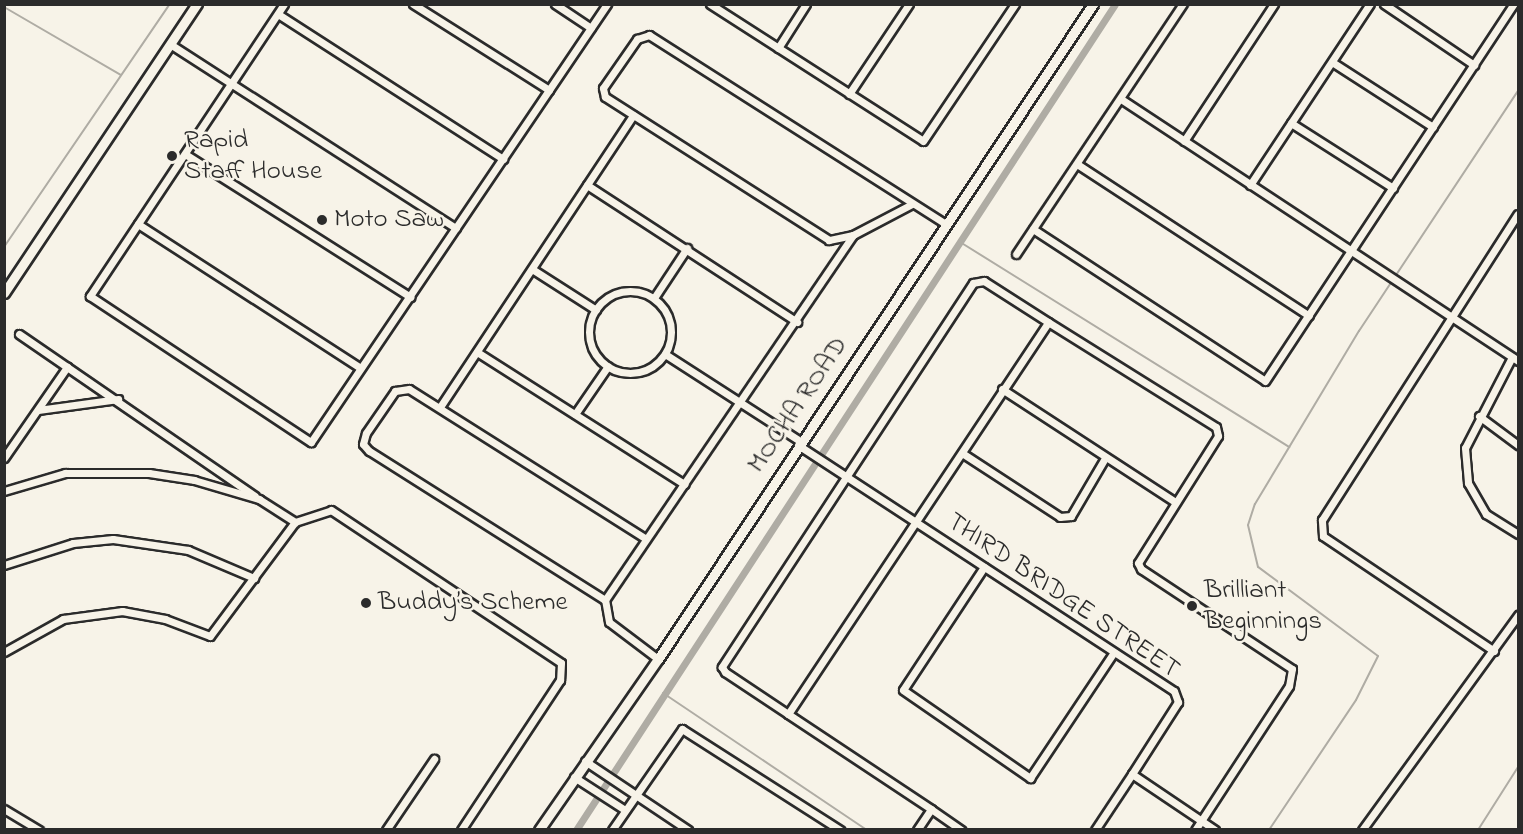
<!DOCTYPE html>
<html>
<head>
<meta charset="utf-8">
<style>
	body { margin:0 }
	#map { position:relative; width:1523px; height:834px; overflow:hidden; background:#f7f3e8; font-family:"Indie Flower",sans-serif }
	div>[style] { position:absolute }
	[style*='--x'] { left:calc(var(--x)*1px); top:calc(var(--y)*1px); width:calc(var(--w)*1px); rotate:calc(var(--a)*1deg) }
	.stream>* { height:2px; margin:-1px; padding:0 1px; transform-origin:1px; border-radius:1px; background:#afaca4 }
	.canal>* { height:7px; margin:-3.5px; padding:0 3.5px; transform-origin:3.5px; border-radius:3.5px; background:#afaca4 }
	.roads { filter:drop-shadow(2px 0 #2b2b2b) drop-shadow(-2px 0 #2b2b2b) drop-shadow(0 2px #2b2b2b) drop-shadow(0 -2px #2b2b2b) }
	.minor>* { height:7px; margin:-3.5px; padding:0 3.5px; transform-origin:3.5px; border-radius:3.5px; background:#f7f3e8 }
	.minor>.ring { margin:-3.5px; padding:0; box-sizing:content-box; background:none; border:7px solid #f7f3e8; border-radius:50% }
	.tertiary>* { height:9px; margin:-4.5px; padding:0 4.5px; transform-origin:4.5px; border-radius:4.5px; background:#f7f3e8 }
	.dots>* { width:16px; height:16px; translate:-50% -50%; box-sizing:border-box; border:3px solid #f7f3e8; border-radius:50% }
	span { translate:-50% -50%; white-space:nowrap; text-align:center; line-height:1.15; -webkit-text-stroke:5px #f7f3e8; paint-order:stroke }
	.poi-label { font-size:27px; color:#2b2b2b }
	.left { translate:0 -50%; text-align:left }
	.street-label { font-size:27px; color:#2b2b2b }
	.frame { position:absolute; inset:0; border:6px solid #2b2b2b; pointer-events:none }
</style>
</head>
<body>
<div id="map">
	<div class="stream">
		<div style="--x:4;--y:7;--w:135;--a:30.2"></div>
		<div style="--x:960;--y:242;--w:388;--a:31.9"></div>
		<div style="--x:4;--y:247;--w:294;--a:-55.7"></div>
		<div style="--x:663;--y:693;--w:246;--a:33.9"></div>
		<div style="--x:1269;--y:830;--w:156;--a:-56.2"></div>
		<div style="--x:1356;--y:700;--w:49;--a:-63.4"></div>
		<div style="--x:1378;--y:656;--w:149;--a:-143.4"></div>
		<div style="--x:1258;--y:567;--w:43;--a:-103.4"></div>
		<div style="--x:1248;--y:525;--w:22;--a:-72"></div>
		<div style="--x:1255;--y:504;--w:202;--a:-59"></div>
		<div style="--x:1359;--y:331;--w:288;--a:-56.5"></div>
		<div style="--x:1478;--y:830;--w:75;--a:-57.6"></div>
	</div>
	<div class="canal">
		<div style="--x:576;--y:830;--w:986;--a:-56.87"></div>
	</div>
	<div class="roads">
		<div class="minor">
			<div style="--x:284;--y:4;--w:351;--a:123.6"></div>
			<div style="--x:90;--y:296;--w:265;--a:33.5"></div>
			<div style="--x:311;--y:442;--w:529;--a:-55.95"></div>
			<div style="--x:413;--y:4;--w:161;--a:32.3"></div>
			<div style="--x:555;--y:4;--w:43;--a:33.7"></div>
			<div style="--x:710;--y:4;--w:253;--a:32.7"></div>
			<div style="--x:923;--y:141;--w:165;--a:-56.1"></div>
			<div style="--x:1384;--y:4;--w:109;--a:34.1"></div>
			<div style="--x:278;--y:14;--w:268;--a:32.8"></div>
			<div style="--x:170;--y:44;--w:340;--a:32.8"></div>
			<div style="--x:778;--y:48;--w:52;--a:-57.5"></div>
			<div style="--x:1332;--y:62;--w:120;--a:32.8"></div>
			<div style="--x:849;--y:94;--w:108;--a:-56.3"></div>
			<div style="--x:1121;--y:99;--w:476;--a:33.4"></div>
			<div style="--x:1291;--y:123;--w:121;--a:32.5"></div>
			<div style="--x:1184;--y:141;--w:164;--a:-56.7"></div>
			<div style="--x:185;--y:154;--w:267;--a:32.4"></div>
			<div style="--x:1077;--y:164;--w:277;--a:33.2"></div>
			<div style="--x:587;--y:185;--w:251;--a:33.1"></div>
			<div style="--x:1250;--y:185;--w:217;--a:-56.5"></div>
			<div style="--x:912;--y:204;--w:67;--a:152.3"></div>
			<div style="--x:853;--y:235;--w:25;--a:168"></div>
			<div style="--x:829;--y:240;--w:266;--a:-147.4"></div>
			<div style="--x:605;--y:97;--w:9;--a:-103"></div>
			<div style="--x:603;--y:88;--w:60;--a:-55.2"></div>
			<div style="--x:637;--y:39;--w:13;--a:-18"></div>
			<div style="--x:649;--y:35;--w:353;--a:32.5"></div>
			<div style="--x:138;--y:224;--w:265;--a:32.9"></div>
			<div style="--x:1033;--y:229;--w:277;--a:33.2"></div>
			<div style="--x:1265;--y:381;--w:452;--a:-56.6"></div>
			<div style="--x:1016;--y:254;--w:301;--a:-56.3"></div>
			<div style="--x:532;--y:269;--w:76;--a:32.6"></div>
			<div class="ring" style="left:589px;top:291px;width:75px;height:75px"></div>
			<div style="--x:654;--y:298;--w:60;--a:-56.6"></div>
			<div style="--x:1048;--y:322;--w:198;--a:32"></div>
			<div style="--x:1216;--y:427;--w:9;--a:77"></div>
			<div style="--x:1218;--y:436;--w:150;--a:122.2"></div>
			<div style="--x:1138;--y:563;--w:7;--a:63"></div>
			<div style="--x:1141;--y:569;--w:181;--a:33.5"></div>
			<div style="--x:1292;--y:669;--w:17;--a:100"></div>
			<div style="--x:1289;--y:686;--w:172;--a:123.1"></div>
			<div style="--x:19;--y:334;--w:286;--a:34.5"></div>
			<div style="--x:477;--y:352;--w:246;--a:32.5"></div>
			<div style="--x:665;--y:354;--w:161;--a:32.8"></div>
			<div style="--x:1512;--y:357;--w:102;--a:117.3"></div>
			<div style="--x:1465;--y:448;--w:35;--a:85"></div>
			<div style="--x:1468;--y:483;--w:36;--a:60"></div>
			<div style="--x:1486;--y:514;--w:38;--a:32"></div>
			<div style="--x:1002;--y:389;--w:205;--a:33.1"></div>
			<div style="--x:440;--y:407;--w:350;--a:-56.5"></div>
			<div style="--x:38;--y:410;--w:81;--a:-7.8"></div>
			<div style="--x:575;--y:414;--w:58;--a:-55.5"></div>
			<div style="--x:1479;--y:416;--w:49;--a:36.6"></div>
			<div style="--x:798;--y:445;--w:449;--a:33.2"></div>
			<div style="--x:1174;--y:691;--w:12;--a:70"></div>
			<div style="--x:1178;--y:702;--w:85;--a:122.6"></div>
			<div style="--x:1132;--y:774;--w:100;--a:34"></div>
			<div style="--x:962;--y:453;--w:117;--a:33.1"></div>
			<div style="--x:1060;--y:517;--w:11;--a:-5"></div>
			<div style="--x:1071;--y:516;--w:67;--a:-59.6"></div>
			<div style="--x:4;--y:458;--w:111;--a:-55.3"></div>
			<div style="--x:4;--y:491;--w:64;--a:-16.4"></div>
			<div style="--x:65;--y:473;--w:84;--a:0"></div>
			<div style="--x:149;--y:473;--w:46;--a:8.8"></div>
			<div style="--x:194;--y:480;--w:68;--a:16.3"></div>
			<div style="--x:259;--y:499;--w:43;--a:32.6"></div>
			<div style="--x:4;--y:565;--w:72;--a:-17.7"></div>
			<div style="--x:73;--y:543;--w:40;--a:-5.7"></div>
			<div style="--x:113;--y:539;--w:76;--a:8.3"></div>
			<div style="--x:188;--y:550;--w:72;--a:23"></div>
			<div style="--x:984;--y:567;--w:147;--a:123.4"></div>
			<div style="--x:903;--y:690;--w:155;--a:34.7"></div>
			<div style="--x:1030;--y:778;--w:151;--a:-56.3"></div>
			<div style="--x:605;--y:600;--w:279;--a:-147.7"></div>
			<div style="--x:369;--y:451;--w:9;--a:-131"></div>
			<div style="--x:363;--y:444;--w:11;--a:-75"></div>
			<div style="--x:366;--y:433;--w:51;--a:-55.4"></div>
			<div style="--x:395;--y:391;--w:14;--a:-8"></div>
			<div style="--x:409;--y:389;--w:280;--a:32.3"></div>
			<div style="--x:1494;--y:651;--w:206;--a:-146.1"></div>
			<div style="--x:1323;--y:536;--w:16;--a:-94"></div>
			<div style="--x:1322;--y:520;--w:363;--a:-57.4"></div>
			<div style="--x:4;--y:652;--w:68;--a:-29.2"></div>
			<div style="--x:63;--y:619;--w:60;--a:-7.7"></div>
			<div style="--x:122;--y:611;--w:44;--a:10.5"></div>
			<div style="--x:165;--y:619;--w:48;--a:20.7"></div>
			<div style="--x:210;--y:636;--w:142;--a:-53.3"></div>
			<div style="--x:295;--y:522;--w:38;--a:-18"></div>
			<div style="--x:331;--y:510;--w:276;--a:33.6"></div>
			<div style="--x:561;--y:663;--w:17;--a:93"></div>
			<div style="--x:560;--y:680;--w:180;--a:123.4"></div>
			<div style="--x:658;--y:659;--w:61;--a:-142.9"></div>
			<div style="--x:609;--y:622;--w:22;--a:-100"></div>
			<div style="--x:605;--y:600;--w:441;--a:-55.8"></div>
			<div style="--x:788;--y:714;--w:470;--a:-56.4"></div>
			<div style="--x:1048;--y:322;--w:76;--a:-147.4"></div>
			<div style="--x:984;--y:281;--w:11;--a:170"></div>
			<div style="--x:973;--y:283;--w:459;--a:123.2"></div>
			<div style="--x:722;--y:667;--w:6;--a:59"></div>
			<div style="--x:725;--y:672;--w:76;--a:33.7"></div>
			<div style="--x:788;--y:714;--w:172;--a:33.6"></div>
			<div style="--x:931;--y:809;--w:37;--a:35"></div>
			<div style="--x:585;--y:761;--w:124;--a:33.8"></div>
			<div style="--x:574;--y:777;--w:61;--a:32.9"></div>
			<div style="--x:4;--y:809;--w:41;--a:31"></div>
			<div style="--x:386;--y:830;--w:86;--a:-55.9"></div>
			<div style="--x:612;--y:830;--w:123;--a:-55.3"></div>
			<div style="--x:682;--y:729;--w:188;--a:32.6"></div>
			<div style="--x:917;--y:830;--w:25;--a:-56"></div>
			<div style="--x:1095;--y:830;--w:67;--a:-56.5"></div>
			<div style="--x:1362;--y:830;--w:266;--a:-54"></div>
		</div>
		<div class="tertiary">
			<div style="--x:4;--y:293;--w:348;--a:-56.3"></div>
			<div style="--x:539;--y:830;--w:208;--a:-55.2"></div>
			<div style="--x:658;--y:659;--w:786;--a:-56.41"></div>
		</div>
	</div>
	<div class="dots">
		<div style="left:172px;top:156px;background:#2b2b2b"></div>
		<div style="left:322px;top:220px;background:#2b2b2b"></div>
		<div style="left:366px;top:603px;background:#2b2b2b"></div>
		<div style="left:1192px;top:606px;background:#2b2b2b"></div>
	</div>
	<div class="poi-label">
		<span class="left" style="left:184px;top:156px">Rapid<br>Staff House</span>
		<span class="left" style="left:334px;top:220px">Moto Saw</span>
		<span class="left" style="left:1204px;top:606px">Brilliant<br>Beginnings</span>
		<span class="left" style="left:378px;top:603px">Buddy’s Scheme</span>
	</div>
	<div class="street-label">
		<span style="left:798px;top:405px;rotate:-56deg">MOCHA ROAD</span>
		<span style="left:1063px;top:596px;rotate:34deg">THIRD BRIDGE STREET</span>
	</div>
	<div class="frame"></div>
</div>
</body>
</html>
